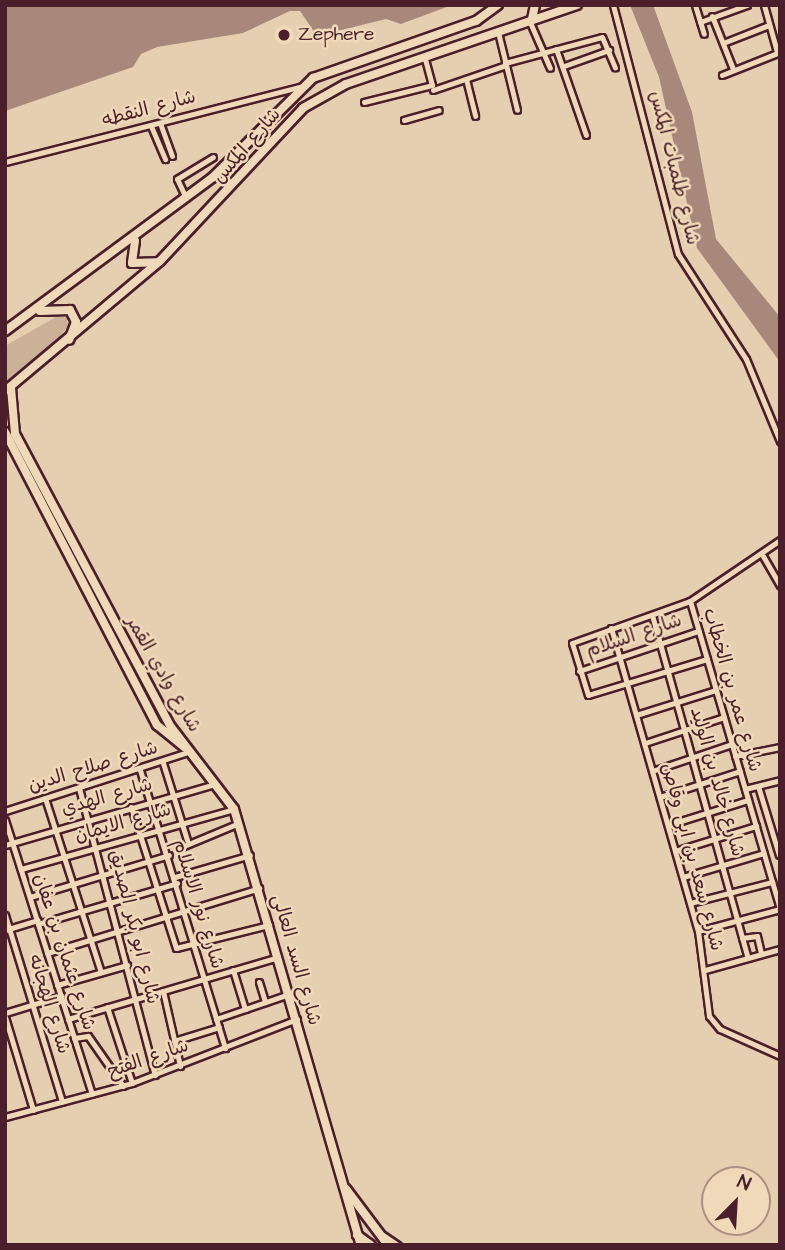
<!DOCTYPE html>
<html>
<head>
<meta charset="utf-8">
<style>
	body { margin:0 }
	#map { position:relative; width:785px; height:1250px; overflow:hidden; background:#e6ceb0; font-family:"Architects Daughter","Playpen Sans Arabic",sans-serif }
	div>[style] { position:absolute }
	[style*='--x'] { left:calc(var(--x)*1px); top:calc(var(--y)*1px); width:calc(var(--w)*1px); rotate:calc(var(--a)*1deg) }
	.green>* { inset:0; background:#ccb199 }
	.water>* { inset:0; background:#a8887b }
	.roads { filter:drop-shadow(2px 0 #4a1f2b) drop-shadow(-2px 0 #4a1f2b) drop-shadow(0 2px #4a1f2b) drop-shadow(0 -2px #4a1f2b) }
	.minor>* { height:5px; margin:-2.5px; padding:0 2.5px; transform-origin:2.5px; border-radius:2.5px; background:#f0d9b8 }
	.primary>* { height:8px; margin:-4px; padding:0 4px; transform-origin:4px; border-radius:4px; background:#f0d9b8 }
	.dots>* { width:19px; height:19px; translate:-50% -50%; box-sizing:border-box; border:4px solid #f0d9b8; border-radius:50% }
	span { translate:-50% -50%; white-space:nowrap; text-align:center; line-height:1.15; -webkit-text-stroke:5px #f0d9b8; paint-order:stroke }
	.poi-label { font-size:19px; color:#4a1f2b }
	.left { translate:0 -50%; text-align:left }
	.street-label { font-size:19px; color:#4a1f2b }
	.frame { position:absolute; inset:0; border:7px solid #4a1f2b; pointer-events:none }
	.north { position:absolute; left:701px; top:1166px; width:70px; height:70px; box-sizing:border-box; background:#f0d9b8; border:2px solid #ae8f80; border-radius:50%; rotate:24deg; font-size:19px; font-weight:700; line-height:28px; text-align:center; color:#4a1f2b }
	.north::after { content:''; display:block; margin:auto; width:24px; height:32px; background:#4a1f2b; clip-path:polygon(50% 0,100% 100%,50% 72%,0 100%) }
</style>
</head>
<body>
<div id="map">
	<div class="green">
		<div style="clip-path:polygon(56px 317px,67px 317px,68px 326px,46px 354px,5px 384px,5px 346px)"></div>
	</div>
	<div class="water">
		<div style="clip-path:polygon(5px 5px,452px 5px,401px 24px,386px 19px,317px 36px,300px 11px,290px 11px,243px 33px,157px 47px,141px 54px,133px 67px,5px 111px)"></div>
		<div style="clip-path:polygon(630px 5px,653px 5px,692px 112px,716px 239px,780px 317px,780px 362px,697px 248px,659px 77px)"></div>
	</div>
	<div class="roads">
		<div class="minor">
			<div style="--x:613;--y:5;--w:257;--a:75.4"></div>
			<div style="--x:678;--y:254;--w:125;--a:57.1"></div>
			<div style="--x:746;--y:359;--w:89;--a:67.5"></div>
			<div style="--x:695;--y:5;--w:30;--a:73"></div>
			<div style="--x:764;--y:5;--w:49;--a:74.5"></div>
			<div style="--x:712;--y:16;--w:57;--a:68.4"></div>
			<div style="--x:529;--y:20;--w:52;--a:66.4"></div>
			<div style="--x:700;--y:22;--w:50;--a:-19.9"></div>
			<div style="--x:498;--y:32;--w:80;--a:76.3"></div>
			<div style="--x:723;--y:43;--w:49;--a:-21.4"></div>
			<div style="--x:556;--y:49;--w:91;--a:70.8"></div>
			<div style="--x:505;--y:63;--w:100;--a:-15"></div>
			<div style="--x:602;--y:37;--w:33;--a:67"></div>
			<div style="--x:564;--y:66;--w:48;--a:-19.6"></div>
			<div style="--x:722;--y:75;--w:62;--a:-21.6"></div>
			<div style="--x:466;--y:79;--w:38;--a:76"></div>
			<div style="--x:433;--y:90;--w:77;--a:-18.9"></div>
			<div style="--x:364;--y:102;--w:70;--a:-14"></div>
			<div style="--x:432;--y:85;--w:30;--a:-105"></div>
			<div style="--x:404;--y:120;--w:36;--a:-16"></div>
			<div style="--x:160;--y:123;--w:35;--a:70"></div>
			<div style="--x:151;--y:126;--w:36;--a:67"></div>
			<div style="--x:5;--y:162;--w:304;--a:-14.3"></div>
			<div style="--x:186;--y:198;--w:21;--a:-115"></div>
			<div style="--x:177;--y:179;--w:42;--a:-31.4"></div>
			<div style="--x:763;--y:556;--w:34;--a:60"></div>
			<div style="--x:690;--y:601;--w:320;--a:73.7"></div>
			<div style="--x:652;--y:615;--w:356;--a:74.4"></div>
			<div style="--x:611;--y:628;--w:315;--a:74"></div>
			<div style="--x:698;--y:931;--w:86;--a:82.6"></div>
			<div style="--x:709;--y:1016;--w:17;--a:50"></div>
			<div style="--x:720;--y:1029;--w:66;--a:24.2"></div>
			<div style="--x:707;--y:659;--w:124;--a:163.2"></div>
			<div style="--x:588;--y:695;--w:54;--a:-107.1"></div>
			<div style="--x:572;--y:643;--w:125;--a:-19.6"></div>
			<div style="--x:690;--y:601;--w:109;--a:-34.1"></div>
			<div style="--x:579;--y:671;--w:126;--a:-18.6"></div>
			<div style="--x:636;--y:715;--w:84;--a:-17.4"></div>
			<div style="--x:645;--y:743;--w:83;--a:-18.2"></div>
			<div style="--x:735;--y:756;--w:46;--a:-11.3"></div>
			<div style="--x:163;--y:763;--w:81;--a:72.7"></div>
			<div style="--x:140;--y:770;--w:291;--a:73"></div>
			<div style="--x:652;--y:771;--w:84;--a:-18.6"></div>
			<div style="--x:758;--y:786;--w:72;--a:73.1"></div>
			<div style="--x:79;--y:788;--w:297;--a:75.2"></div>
			<div style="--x:745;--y:789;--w:36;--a:-14"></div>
			<div style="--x:660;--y:797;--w:84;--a:-18"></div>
			<div style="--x:45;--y:798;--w:183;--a:72.2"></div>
			<div style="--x:131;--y:807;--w:148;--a:72.3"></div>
			<div style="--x:176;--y:948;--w:96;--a:-13.9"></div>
			<div style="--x:5;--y:811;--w:195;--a:-17.9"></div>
			<div style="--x:5;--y:820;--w:287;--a:72.4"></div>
			<div style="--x:668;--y:825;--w:84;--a:-17.4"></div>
			<div style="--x:5;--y:845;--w:219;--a:-16.2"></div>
			<div style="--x:179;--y:848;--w:65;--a:-22.6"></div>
			<div style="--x:675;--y:851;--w:85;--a:-17.2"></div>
			<div style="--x:21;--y:869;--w:221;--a:-15.7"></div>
			<div style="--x:175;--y:877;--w:78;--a:-16.3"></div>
			<div style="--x:683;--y:877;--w:84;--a:-16.5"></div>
			<div style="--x:30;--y:897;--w:145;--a:-16.8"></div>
			<div style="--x:690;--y:903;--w:85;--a:-14.4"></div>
			<div style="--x:5;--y:915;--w:195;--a:73"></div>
			<div style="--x:38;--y:924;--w:145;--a:-16.4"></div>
			<div style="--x:5;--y:930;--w:34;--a:-17"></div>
			<div style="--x:698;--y:931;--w:85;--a:-15"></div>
			<div style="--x:742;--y:938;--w:15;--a:-8"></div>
			<div style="--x:757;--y:936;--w:18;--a:77"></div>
			<div style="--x:47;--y:953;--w:222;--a:-17"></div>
			<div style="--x:233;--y:970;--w:41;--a:72.9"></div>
			<div style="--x:705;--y:970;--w:78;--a:-15.6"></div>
			<div style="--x:259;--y:982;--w:21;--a:73"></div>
			<div style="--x:57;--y:985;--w:73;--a:-15.9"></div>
			<div style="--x:163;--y:991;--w:77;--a:77.2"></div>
			<div style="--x:107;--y:1007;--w:80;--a:71.8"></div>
			<div style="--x:5;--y:1013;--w:59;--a:-16.9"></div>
			<div style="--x:5;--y:1017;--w:97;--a:73.2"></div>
			<div style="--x:68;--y:1019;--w:219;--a:-16.4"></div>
			<div style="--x:216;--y:1019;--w:77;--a:-18.9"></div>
			<div style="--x:74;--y:1038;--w:14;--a:-8"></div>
			<div style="--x:88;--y:1036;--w:61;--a:55"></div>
			<div style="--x:174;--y:1041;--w:47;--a:-17.3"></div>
			<div style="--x:5;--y:1117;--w:131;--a:-15"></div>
			<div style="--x:132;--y:1083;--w:177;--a:-21.2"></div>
			<div style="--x:383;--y:1235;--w:18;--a:34"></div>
		</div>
		<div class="primary">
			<div style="--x:532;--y:19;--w:14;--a:-78"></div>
			<div style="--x:135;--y:241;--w:22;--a:98"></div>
			<div style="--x:132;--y:263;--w:25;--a:-2"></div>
			<div style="--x:40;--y:311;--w:30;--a:-2"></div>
			<div style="--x:70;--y:310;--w:13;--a:63"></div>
			<div style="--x:76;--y:322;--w:19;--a:111"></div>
			<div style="--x:5;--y:331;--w:259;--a:-36.5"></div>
			<div style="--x:213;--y:177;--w:141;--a:-44.7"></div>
			<div style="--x:313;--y:78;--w:173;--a:-19.3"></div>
			<div style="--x:476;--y:21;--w:27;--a:-36"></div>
			<div style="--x:11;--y:388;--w:46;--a:85"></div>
			<div style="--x:15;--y:434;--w:332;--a:62"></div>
			<div style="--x:171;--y:727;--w:103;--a:52.5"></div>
			<div style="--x:234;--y:809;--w:454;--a:73.8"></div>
			<div style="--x:5;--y:391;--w:202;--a:-40"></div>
			<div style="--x:160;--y:261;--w:209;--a:-46.9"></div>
			<div style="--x:303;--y:108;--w:49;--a:-29.2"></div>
			<div style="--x:346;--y:84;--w:244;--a:-18.9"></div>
			<div style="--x:5;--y:432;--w:330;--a:62.6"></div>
			<div style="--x:157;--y:725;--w:36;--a:39"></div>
			<div style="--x:346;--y:1189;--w:70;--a:53.1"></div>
			<div style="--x:357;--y:1235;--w:17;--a:36"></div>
		</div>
	</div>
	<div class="dots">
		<div style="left:284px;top:35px;background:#4a1f2b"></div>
	</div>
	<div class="poi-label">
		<span class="left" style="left:298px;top:35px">Zephere</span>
	</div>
	<div class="street-label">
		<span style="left:149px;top:109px;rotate:-15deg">شارع النقطه</span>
		<span style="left:247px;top:146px;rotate:-49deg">شارع المكس</span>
		<span style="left:674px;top:168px;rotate:76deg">شارع طلمبات المكس</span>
		<span style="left:634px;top:636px;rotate:-19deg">شارع السلام</span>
		<span style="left:163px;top:674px;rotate:60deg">شارع وادي القمر</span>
		<span style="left:732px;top:690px;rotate:74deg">شارع عمر بن الخطاب</span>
		<span style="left:93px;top:767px;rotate:-17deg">شارع صلاح الدين</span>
		<span style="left:717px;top:782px;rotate:74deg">شارع خالد بن الوليد</span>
		<span style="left:107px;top:797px;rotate:-16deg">شارع الهدي</span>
		<span style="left:123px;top:823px;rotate:-16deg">شارع الايمان</span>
		<span style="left:692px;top:857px;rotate:75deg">شارع سعد بن ابى وقاص</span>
		<span style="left:198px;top:904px;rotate:73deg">شارع نور الاسلام</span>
		<span style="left:134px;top:927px;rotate:76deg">شارع ابو بكر الصديق</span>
		<span style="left:64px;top:952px;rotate:72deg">شارع عثمان بن عفان</span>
		<span style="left:296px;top:960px;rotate:74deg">شارع السد العالى</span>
		<span style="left:49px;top:1004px;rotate:73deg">شارع الهجانه</span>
		<span style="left:148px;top:1059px;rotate:-19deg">شارع الفتح</span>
	</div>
	<div class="frame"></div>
	<div class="north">N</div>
</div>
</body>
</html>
